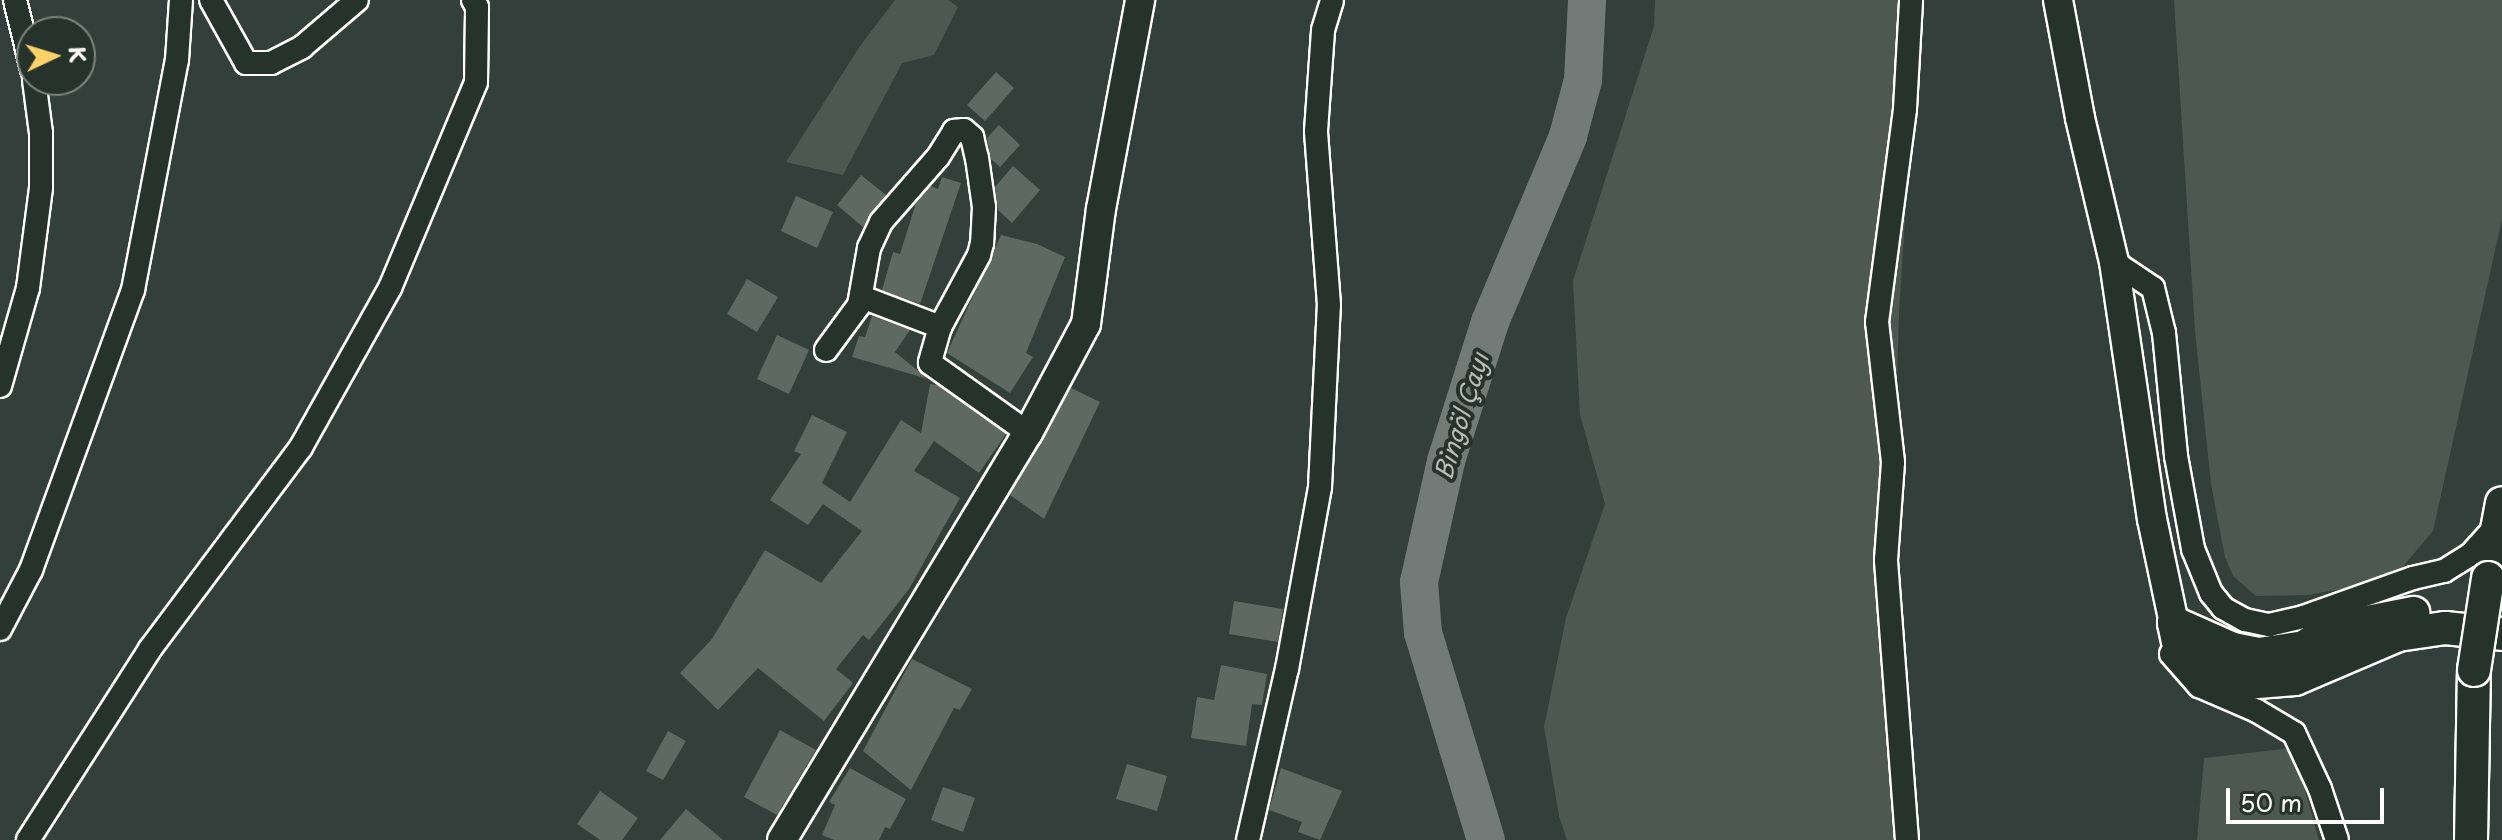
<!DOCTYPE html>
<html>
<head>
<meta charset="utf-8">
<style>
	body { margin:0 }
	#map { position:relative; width:2502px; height:840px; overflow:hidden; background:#333f3a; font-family:"Playpen Sans",sans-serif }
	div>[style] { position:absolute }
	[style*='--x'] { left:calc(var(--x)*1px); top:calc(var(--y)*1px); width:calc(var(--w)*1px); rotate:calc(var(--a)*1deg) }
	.green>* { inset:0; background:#4d5853 }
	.river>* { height:38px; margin:-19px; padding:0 19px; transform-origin:19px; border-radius:19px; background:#737b78 }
	.building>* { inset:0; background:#5f6964 }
	.roads { filter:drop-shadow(2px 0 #fff) drop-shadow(-2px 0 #fff) drop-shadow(0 2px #fff) drop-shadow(0 -2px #fff) }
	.minor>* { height:22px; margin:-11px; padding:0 11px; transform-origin:11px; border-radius:11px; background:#26332d }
	.major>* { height:28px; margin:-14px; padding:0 14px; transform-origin:14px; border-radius:14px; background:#26332d }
	.highway>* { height:32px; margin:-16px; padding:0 16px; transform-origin:16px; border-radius:16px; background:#26332d }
	.bridges { filter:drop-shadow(2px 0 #fff) drop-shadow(-2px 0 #fff) drop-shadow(0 2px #fff) drop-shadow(0 -2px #fff) }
	.highway-bridge>* { height:32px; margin:-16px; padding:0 16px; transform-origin:16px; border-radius:16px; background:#26332d }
	span { translate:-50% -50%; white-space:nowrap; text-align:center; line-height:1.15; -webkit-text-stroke:8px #26332d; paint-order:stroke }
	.water-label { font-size:24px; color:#b9bdbc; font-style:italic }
	.north { position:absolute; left:16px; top:16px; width:80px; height:80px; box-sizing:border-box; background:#26332d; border:2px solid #7d8581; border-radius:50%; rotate:86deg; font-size:22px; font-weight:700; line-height:32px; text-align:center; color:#fff }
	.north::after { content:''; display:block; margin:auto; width:28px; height:36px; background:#ffd166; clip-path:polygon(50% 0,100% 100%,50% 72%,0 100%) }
	.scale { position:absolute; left:2226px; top:788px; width:158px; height:36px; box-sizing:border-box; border:4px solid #fff; border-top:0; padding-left:10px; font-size:24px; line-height:28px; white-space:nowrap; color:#fff; -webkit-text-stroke:6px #26332d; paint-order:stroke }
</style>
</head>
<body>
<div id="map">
	<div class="green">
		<div style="clip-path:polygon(895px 0,948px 0,958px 7px,934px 55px,902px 63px,843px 175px,786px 162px,860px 46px)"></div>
		<div style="clip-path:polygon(1655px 0,1919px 0,1899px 313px,1891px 589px,1895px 840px,1567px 840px,1559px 816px,1544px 727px,1566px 618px,1605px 504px,1580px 415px,1573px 281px,1654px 26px)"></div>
		<div style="clip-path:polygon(2174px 0,2502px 0,2502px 219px,2433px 531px,2400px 570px,2376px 583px,2308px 595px,2256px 596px,2233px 576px,2225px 557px,2211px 484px,2195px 331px)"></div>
		<div style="clip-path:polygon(2293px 748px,2319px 840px,2197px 840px,2204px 758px)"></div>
	</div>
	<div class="river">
		<div style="--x:1486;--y:840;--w:216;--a:-106.9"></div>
		<div style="--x:1423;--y:633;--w:51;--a:-94.5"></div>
		<div style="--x:1419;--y:582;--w:124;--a:-77.4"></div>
		<div style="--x:1446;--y:461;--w:146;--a:-72.4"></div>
		<div style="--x:1490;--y:322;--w:202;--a:-67.2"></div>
		<div style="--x:1568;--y:136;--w:58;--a:-75"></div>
		<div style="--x:1583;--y:80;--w:80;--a:-87.1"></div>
	</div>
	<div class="building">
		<div style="clip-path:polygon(996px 72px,1014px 88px,985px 121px,967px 105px)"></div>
		<div style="clip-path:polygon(999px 125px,1020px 145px,1000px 167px,991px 159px,987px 138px)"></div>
		<div style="clip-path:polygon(1013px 166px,1040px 190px,1012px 223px,998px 210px,995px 187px)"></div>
		<div style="clip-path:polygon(861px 175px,886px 195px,863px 227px,837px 205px)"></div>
		<div style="clip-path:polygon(942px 177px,961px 183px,920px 304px,882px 290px,893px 252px,900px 254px,916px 203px,931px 186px,938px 189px)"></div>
		<div style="clip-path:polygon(796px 196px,833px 212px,817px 248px,781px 231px)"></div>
		<div style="clip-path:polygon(1001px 235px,1037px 244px,1065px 257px,1026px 353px,1033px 357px,1010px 393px,947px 353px)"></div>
		<div style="clip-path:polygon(747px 279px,778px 297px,757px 332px,727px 314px)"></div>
		<div style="clip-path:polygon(872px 316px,910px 330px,895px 352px,928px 379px,852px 357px,859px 336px,865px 337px)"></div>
		<div style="clip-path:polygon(777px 335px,809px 350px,789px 394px,757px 379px)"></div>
		<div style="clip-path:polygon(930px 384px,937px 385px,1006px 434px,979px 473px,934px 441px,914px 471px,960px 498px,909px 589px,869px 640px,863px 635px,836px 669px,853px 683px,824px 721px,758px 668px,718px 710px,680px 673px,712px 639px,765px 550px,821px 583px,862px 531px,823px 504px,808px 525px,770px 500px,801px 454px,794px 451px,812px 415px,847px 432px,822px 483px,850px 502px,901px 420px,921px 433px)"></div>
		<div style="clip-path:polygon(1071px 388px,1100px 402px,1044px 519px,1010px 495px)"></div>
		<div style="clip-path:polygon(1234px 601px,1283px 609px,1278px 642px,1229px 634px)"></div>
		<div style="clip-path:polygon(912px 659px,972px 689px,960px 710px,954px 708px,911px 790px,863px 751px)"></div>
		<div style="clip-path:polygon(1221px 665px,1267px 674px,1262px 705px,1252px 704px,1246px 746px,1191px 738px,1197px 697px,1214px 700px)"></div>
		<div style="clip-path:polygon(780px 730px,816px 750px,777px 815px,744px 797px)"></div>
		<div style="clip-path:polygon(668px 731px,686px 741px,663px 780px,646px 771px)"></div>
		<div style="clip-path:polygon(1127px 764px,1167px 776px,1157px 811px,1116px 799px)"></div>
		<div style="clip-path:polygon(850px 768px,906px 799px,890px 829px,885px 827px,879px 840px,834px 840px,822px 835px,835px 805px,829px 802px)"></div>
		<div style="clip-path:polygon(1281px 768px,1342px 791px,1320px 840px,1298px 832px,1302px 822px,1269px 810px)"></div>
		<div style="clip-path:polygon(943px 787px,975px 798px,963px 832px,931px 820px)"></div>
		<div style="clip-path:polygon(600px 791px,638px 818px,622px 840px,600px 840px,577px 824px)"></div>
		<div style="clip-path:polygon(686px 809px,723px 840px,660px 840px)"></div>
	</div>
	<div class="roads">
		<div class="minor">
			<div style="--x:15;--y:0;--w:72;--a:76.3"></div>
			<div style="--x:211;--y:0;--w:72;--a:60.9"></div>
			<div style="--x:246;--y:63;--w:25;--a:0"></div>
			<div style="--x:271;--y:63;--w:35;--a:-27"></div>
			<div style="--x:302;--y:47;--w:72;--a:-40.5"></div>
			<div style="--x:2114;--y:262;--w:47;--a:33.7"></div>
			<div style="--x:2153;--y:288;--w:46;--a:76.3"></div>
			<div style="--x:2164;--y:333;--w:124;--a:84.4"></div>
			<div style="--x:2176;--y:456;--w:95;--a:79.6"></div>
			<div style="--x:2193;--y:549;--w:48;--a:67.8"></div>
			<div style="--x:2211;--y:593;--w:19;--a:51"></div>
			<div style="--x:2223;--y:608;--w:25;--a:29"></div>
			<div style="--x:2245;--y:620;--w:25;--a:12"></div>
			<div style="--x:2269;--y:625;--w:35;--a:-13"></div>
			<div style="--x:2303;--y:617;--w:117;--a:-19.5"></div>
			<div style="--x:2413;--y:578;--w:32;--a:-13"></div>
			<div style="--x:2444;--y:571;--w:31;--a:-32"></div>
			<div style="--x:2470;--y:555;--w:40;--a:-48"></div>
			<div style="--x:862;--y:297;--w:84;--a:21"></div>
			<div style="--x:826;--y:350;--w:56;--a:-53.7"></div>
			<div style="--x:859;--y:305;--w:58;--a:-80"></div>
			<div style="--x:869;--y:248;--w:29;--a:-65"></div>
			<div style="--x:881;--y:222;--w:86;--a:-48.8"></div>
			<div style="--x:938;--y:157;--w:31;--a:-58"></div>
			<div style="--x:954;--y:131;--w:10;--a:-6"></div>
			<div style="--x:964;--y:130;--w:11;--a:41"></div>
			<div style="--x:972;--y:137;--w:22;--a:77"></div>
			<div style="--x:977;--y:158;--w:49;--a:81.9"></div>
			<div style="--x:984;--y:207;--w:36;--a:93"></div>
			<div style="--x:982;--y:243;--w:12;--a:104"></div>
			<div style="--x:979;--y:255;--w:82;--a:118.4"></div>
			<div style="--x:940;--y:327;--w:37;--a:106"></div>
			<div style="--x:930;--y:363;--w:120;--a:35.5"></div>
			<div style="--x:0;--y:386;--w:102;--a:-74.1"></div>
			<div style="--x:28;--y:288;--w:101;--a:-82.6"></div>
			<div style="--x:41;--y:188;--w:55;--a:-90"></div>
			<div style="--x:41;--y:133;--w:53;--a:-97.5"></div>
			<div style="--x:0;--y:629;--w:67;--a:-62.3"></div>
			<div style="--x:31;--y:570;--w:298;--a:-70"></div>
			<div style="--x:133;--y:290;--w:234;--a:-79.2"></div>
			<div style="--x:177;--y:60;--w:60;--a:-86.2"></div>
			<div style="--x:2171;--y:654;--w:43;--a:48.8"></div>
			<div style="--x:2199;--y:686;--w:63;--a:23.3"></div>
			<div style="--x:2257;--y:711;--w:43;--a:30.7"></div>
			<div style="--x:2294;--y:733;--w:62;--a:65.1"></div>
			<div style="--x:2320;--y:789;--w:54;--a:71.6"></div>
			<div style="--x:28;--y:840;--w:227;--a:-57.4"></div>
			<div style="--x:150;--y:649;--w:252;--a:-53.2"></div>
			<div style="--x:301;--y:447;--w:182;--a:-60.8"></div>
			<div style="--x:390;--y:288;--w:223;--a:-67.3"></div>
			<div style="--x:476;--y:82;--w:75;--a:-89.2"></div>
			<div style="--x:477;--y:7;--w:8;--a:-120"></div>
			<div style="--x:1248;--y:840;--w:175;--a:-77.2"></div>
			<div style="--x:1287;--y:669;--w:185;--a:-79.7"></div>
			<div style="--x:1320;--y:487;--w:182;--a:-87.2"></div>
			<div style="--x:1329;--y:305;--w:174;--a:-94.3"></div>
			<div style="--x:1316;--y:131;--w:101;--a:-86"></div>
			<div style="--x:1323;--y:30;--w:31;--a:-73"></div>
			<div style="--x:1907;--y:840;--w:281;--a:-94.3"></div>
			<div style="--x:1886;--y:560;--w:98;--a:-85.9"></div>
			<div style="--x:1893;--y:462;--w:141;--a:-96.5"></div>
			<div style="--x:1877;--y:322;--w:215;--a:-82.5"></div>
			<div style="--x:1905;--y:109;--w:109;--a:-86.8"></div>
		</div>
		<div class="major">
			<div style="--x:2058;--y:0;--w:120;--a:79.4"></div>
			<div style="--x:2080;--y:118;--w:148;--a:76.7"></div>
			<div style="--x:2114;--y:262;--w:260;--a:81.6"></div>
			<div style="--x:2152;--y:519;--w:106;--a:78.1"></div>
			<div style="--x:782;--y:840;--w:476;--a:-58.9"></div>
			<div style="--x:1028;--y:433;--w:123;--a:-62"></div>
			<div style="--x:1086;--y:324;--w:116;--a:-82.6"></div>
			<div style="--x:1101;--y:209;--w:213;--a:-79.4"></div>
		</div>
		<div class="highway">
			<div style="--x:2488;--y:578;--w:76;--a:-79.4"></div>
			<div style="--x:2174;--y:623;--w:24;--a:78"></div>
			<div style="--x:2179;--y:646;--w:21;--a:43"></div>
			<div style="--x:2194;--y:660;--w:56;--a:24.3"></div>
			<div style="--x:2245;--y:683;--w:50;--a:-4.6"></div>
			<div style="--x:2295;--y:679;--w:112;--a:-23.1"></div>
			<div style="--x:2398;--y:635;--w:48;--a:-8.5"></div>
			<div style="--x:2445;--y:628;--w:57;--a:6"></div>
			<div style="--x:2174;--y:623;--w:64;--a:23.8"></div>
			<div style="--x:2233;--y:649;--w:26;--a:11"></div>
			<div style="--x:2259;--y:654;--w:46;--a:-8.8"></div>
			<div style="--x:2304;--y:647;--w:33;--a:-33"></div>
			<div style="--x:2332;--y:629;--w:83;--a:-11.2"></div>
			<div style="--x:2471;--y:840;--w:170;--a:-89"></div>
		</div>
	</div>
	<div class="bridges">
		<div class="highway-bridge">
			<div style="--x:2474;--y:670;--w:93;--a:-81.3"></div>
		</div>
	</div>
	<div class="water-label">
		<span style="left:1461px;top:416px;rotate:-73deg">Bingöl Çayı</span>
	</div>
	<div class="north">K</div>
	<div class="scale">50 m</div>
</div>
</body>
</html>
